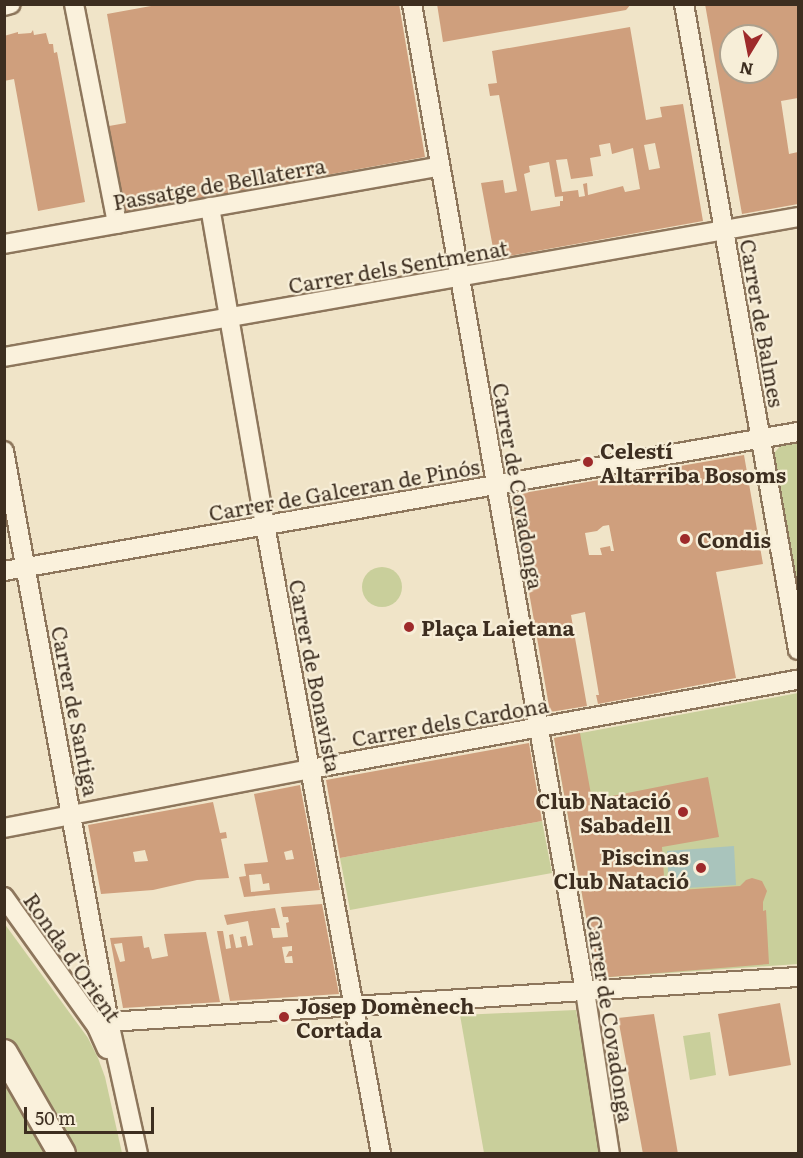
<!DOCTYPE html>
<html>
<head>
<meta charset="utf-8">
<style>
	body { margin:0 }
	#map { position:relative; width:803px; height:1158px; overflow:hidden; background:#f0e4c8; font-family:Literata,serif }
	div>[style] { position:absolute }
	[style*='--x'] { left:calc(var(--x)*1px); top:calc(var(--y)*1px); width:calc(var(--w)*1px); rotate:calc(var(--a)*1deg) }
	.green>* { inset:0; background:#c9cf9b }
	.round { border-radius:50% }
	.water>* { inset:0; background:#a9c4bc }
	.building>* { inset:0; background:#cf9f7d }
	.roads { filter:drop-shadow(2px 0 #8d765c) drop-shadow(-2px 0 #8d765c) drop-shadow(0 2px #8d765c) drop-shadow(0 -2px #8d765c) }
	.street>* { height:18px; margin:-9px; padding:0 9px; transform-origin:9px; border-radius:9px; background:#faf1dc }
	.secondary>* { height:26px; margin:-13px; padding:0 13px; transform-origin:13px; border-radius:13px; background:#faf1dc }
	.dots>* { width:16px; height:16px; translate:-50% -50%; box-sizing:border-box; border:3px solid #f7eed8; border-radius:50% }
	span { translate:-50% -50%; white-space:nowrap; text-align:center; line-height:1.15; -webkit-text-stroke:4.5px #f7eed8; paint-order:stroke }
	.street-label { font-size:21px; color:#3d2e20 }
	.poi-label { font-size:21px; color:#3d2e20; font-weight:700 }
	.left { translate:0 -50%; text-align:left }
	.right { translate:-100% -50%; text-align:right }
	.frame { position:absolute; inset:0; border:6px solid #3d2e20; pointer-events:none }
	.north { position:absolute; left:719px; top:24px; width:60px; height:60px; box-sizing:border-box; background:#f7eed8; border:2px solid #ada18e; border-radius:50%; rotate:190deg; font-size:16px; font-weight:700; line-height:24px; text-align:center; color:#3d2e20 }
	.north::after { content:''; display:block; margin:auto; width:21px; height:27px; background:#9e2a2b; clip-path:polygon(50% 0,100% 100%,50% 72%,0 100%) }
	.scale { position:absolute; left:24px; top:1107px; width:130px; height:27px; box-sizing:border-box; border:3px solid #3d2e20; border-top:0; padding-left:8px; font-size:18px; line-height:21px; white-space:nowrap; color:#3d2e20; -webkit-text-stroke:4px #f7eed8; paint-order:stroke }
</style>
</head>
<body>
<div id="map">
	<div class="green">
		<div style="clip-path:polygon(798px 441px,798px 593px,797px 593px,770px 458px,782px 444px)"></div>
		<div class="round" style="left:362px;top:567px;width:40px;height:40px"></div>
		<div style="clip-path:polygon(798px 693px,798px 964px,597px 978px,554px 738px)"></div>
		<div style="clip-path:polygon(542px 821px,552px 873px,350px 910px,340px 858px)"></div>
		<div style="clip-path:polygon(4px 923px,88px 1038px,98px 1058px,105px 1077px,122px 1153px,5px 1153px)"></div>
		<div style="clip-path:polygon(576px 1010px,601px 1153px,484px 1153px,460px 1015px)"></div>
		<div style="clip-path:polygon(710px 1032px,716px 1075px,690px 1080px,683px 1036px)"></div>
	</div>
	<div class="water">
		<div style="clip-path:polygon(734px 846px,736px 885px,669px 889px,667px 851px)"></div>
	</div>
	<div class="building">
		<div style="clip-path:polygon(162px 4px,399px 4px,425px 157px,125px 212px,109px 126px,126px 123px,107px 14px)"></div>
		<div style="clip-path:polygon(437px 4px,631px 4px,626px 10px,443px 42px)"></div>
		<div style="clip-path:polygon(evenodd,705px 4px,798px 4px,798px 98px,781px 101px,789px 154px,798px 152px,798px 204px,742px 214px,705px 4px,731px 36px,767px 36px,767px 72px,731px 72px,731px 36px)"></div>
		<div style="clip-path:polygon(evenodd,630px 27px,646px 120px,662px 117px,660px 107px,683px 104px,703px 221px,487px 260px,485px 250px,493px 248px,481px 183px,503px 180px,505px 193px,517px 191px,499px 95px,490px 96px,488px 84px,497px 83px,492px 51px,630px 27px,610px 143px,612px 154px,633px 148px,640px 189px,625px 192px,623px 186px,588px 195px,587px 183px,583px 184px,585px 196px,579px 197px,578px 190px,562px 192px,556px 160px,567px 159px,571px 179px,593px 176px,590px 158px,601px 156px,599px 145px,610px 143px,630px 27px,655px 143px,660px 168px,649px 170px,644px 145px,655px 143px,630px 27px,549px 162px,555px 197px,563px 196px,563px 201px,560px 201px,560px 206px,531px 211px,524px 174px,530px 172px,529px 166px,549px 162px)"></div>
		<div style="clip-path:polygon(33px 30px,34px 35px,46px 33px,49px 44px,53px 44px,54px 53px,57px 52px,85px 202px,38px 211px,14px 79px,4px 81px,4px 36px,18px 32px,18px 34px,31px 33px)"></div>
		<div style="clip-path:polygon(evenodd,744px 455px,763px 564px,716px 572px,736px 678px,598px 704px,596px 695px,599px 695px,585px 612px,571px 615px,587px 706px,550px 712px,512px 495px,744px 455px,603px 526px,609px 525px,614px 551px,611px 551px,610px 546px,600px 548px,602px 555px,589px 555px,585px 533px,597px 531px,603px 526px)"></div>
		<div style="clip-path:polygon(580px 733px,592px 800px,708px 777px,719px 837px,662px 847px,665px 891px,740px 886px,746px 880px,752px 878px,762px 881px,767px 891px,763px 902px,763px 911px,766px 910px,769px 964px,597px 978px,554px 738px)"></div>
		<div style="clip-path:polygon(529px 743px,542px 821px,340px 858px,326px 780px)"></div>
		<div style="clip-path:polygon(evenodd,300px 785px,320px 890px,244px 897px,239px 877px,246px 876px,244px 864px,268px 862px,254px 794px,300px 785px,292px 850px,294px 859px,286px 860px,284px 852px,292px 850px,300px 785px,261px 874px,263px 884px,269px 883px,270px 890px,251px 892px,249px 875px,261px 874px)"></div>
		<div style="clip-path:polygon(evenodd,213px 802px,220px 833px,226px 832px,227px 838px,221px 839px,229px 878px,197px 880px,153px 890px,101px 894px,88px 825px,213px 802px,145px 850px,148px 861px,135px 862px,133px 852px,145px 850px)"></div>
		<div style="clip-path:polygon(evenodd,322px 904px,339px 994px,230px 1001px,217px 931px,223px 931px,226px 949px,231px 948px,229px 935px,233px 934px,236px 948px,242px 947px,240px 937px,246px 936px,248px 946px,253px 945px,248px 921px,227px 925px,224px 915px,275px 908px,280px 928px,271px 928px,273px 938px,288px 937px,286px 923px,289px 922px,288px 917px,283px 917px,281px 907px,322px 904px,292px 946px,292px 951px,289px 951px,286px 957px,292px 956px,293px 963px,285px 963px,282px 947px,292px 946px)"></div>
		<div style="clip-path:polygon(evenodd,206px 932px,220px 1002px,123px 1008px,110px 938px,142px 936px,144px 948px,149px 947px,152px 959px,168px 956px,164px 934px,206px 932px,122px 943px,125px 961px,120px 962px,114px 944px,122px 943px)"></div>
		<div style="clip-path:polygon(780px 1003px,791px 1065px,729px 1076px,718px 1014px)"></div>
		<div style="clip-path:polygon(654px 1014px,678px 1154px,643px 1154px,618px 1018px)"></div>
	</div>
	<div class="roads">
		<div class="street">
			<div style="--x:74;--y:4;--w:224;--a:78.9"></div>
			<div style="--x:412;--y:4;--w:1002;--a:80.06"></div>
			<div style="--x:585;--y:991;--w:165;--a:81.3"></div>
			<div style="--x:684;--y:4;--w:656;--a:79.99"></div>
			<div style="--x:4;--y:6;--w:7;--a:-16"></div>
			<div style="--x:210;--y:207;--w:323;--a:80.2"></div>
			<div style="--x:265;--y:525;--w:640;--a:79.55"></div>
			<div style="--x:4;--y:244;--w:443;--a:-10.1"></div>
			<div style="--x:4;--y:357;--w:806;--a:-10"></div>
			<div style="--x:4;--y:451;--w:581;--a:79.58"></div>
			<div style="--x:109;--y:1022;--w:135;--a:77.6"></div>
			<div style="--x:4;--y:571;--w:806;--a:-9.93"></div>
			<div style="--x:4;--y:828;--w:313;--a:-10.9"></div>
			<div style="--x:311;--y:769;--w:495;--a:-10.4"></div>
			<div style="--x:4;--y:897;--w:160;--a:54.4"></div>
			<div style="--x:97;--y:1027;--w:24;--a:66"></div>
			<div style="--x:109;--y:1022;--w:690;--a:-3.74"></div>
		</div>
		<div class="secondary">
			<div style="--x:4;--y:1053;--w:116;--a:60.1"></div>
		</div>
	</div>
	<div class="dots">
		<div style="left:588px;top:462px;background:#9e2a2b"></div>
		<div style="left:685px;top:539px;background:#9e2a2b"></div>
		<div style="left:409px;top:627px;background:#9e2a2b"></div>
		<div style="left:683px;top:812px;background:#9e2a2b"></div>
		<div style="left:701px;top:868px;background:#9e2a2b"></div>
		<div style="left:284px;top:1017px;background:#9e2a2b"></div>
	</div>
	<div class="street-label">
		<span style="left:219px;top:183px;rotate:-10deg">Passatge de Bellaterra</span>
		<span style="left:398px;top:266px;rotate:-10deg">Carrer dels Sentmenat</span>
		<span style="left:763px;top:323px;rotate:80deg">Carrer de Balmes</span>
		<span style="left:519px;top:486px;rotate:80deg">Carrer de Covadonga</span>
		<span style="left:344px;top:489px;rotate:-10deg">Carrer de Galceran de Pinós</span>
		<span style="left:316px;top:676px;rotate:79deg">Carrer de Bonavista</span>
		<span style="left:76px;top:711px;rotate:79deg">Carrer de Santiga</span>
		<span style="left:450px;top:721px;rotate:-10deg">Carrer dels Cardona</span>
		<span style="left:73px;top:957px;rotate:55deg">Ronda d'Orient</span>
		<span style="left:611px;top:1019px;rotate:81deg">Carrer de Covadonga</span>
	</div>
	<div class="poi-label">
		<span class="left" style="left:600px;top:462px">Celestí<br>Altarriba Bosoms</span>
		<span class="left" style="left:697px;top:539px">Condis</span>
		<span class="left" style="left:421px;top:627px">Plaça Laietana</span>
		<span class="right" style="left:671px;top:812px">Club Natació<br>Sabadell</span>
		<span class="right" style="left:689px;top:868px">Piscinas<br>Club Natació</span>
		<span class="left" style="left:296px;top:1017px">Josep Domènech<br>Cortada</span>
	</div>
	<div class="frame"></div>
	<div class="north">N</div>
	<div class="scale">50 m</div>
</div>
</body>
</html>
